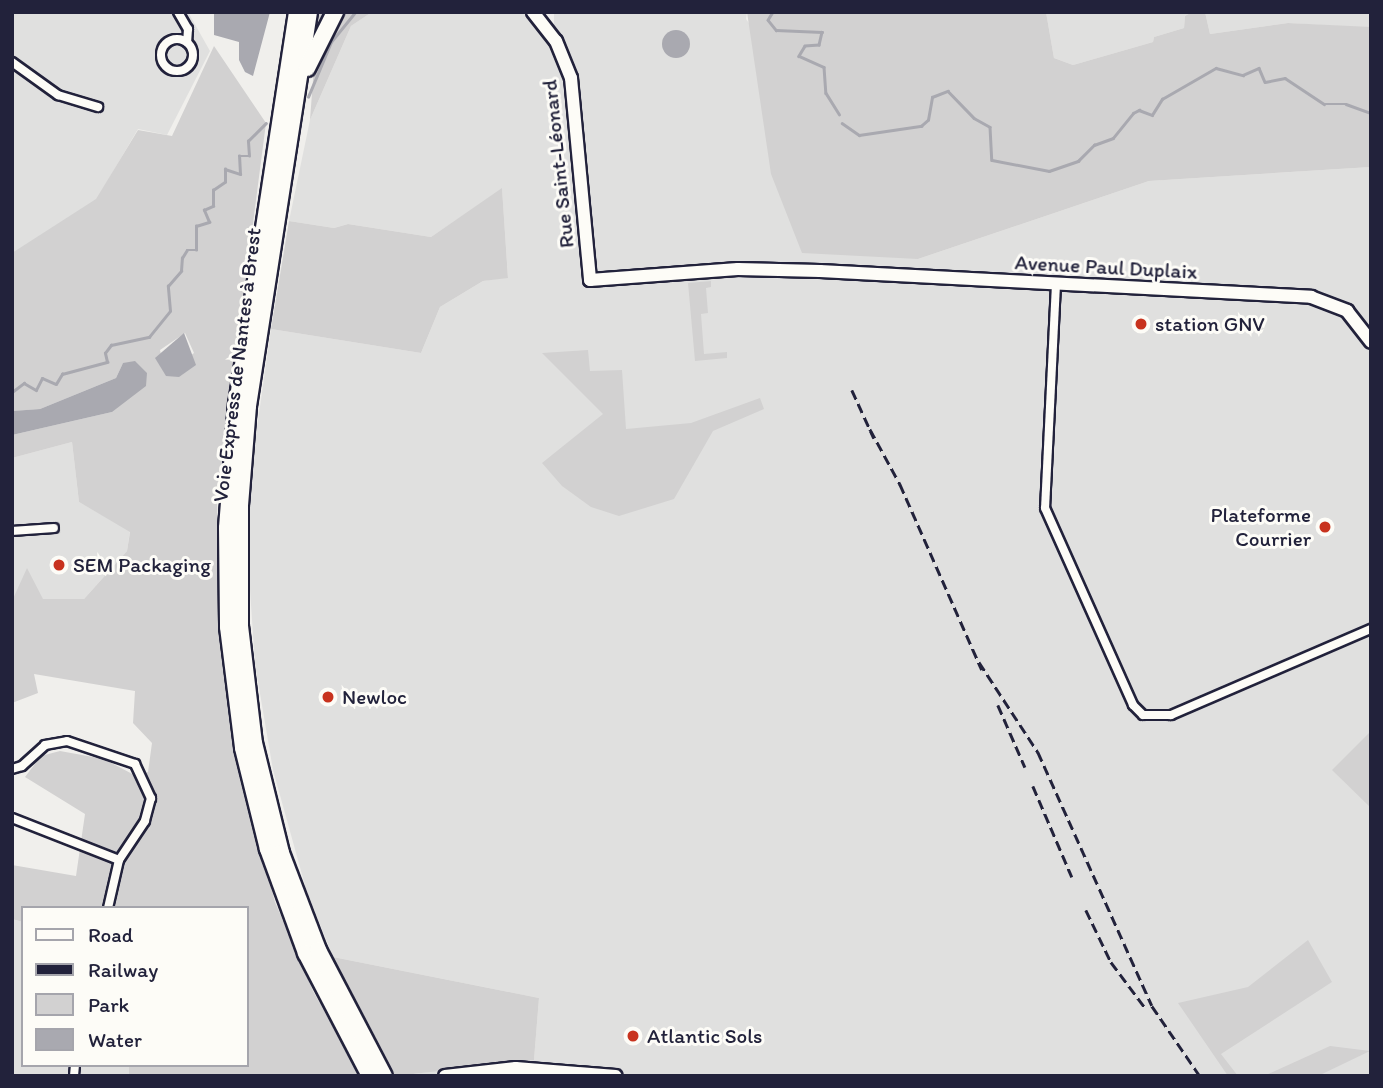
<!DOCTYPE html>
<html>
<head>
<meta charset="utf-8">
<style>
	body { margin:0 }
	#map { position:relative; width:1383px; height:1088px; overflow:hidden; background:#f0efec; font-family:Itim,sans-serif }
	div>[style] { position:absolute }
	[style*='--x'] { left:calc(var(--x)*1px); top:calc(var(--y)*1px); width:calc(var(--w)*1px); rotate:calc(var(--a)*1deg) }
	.built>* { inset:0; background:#e0e0df }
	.green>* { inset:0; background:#d2d1d1 }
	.water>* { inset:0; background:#a9a9b0 }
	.round { border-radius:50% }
	.stream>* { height:2.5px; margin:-1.25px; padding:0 1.25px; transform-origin:1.25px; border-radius:1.25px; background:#a9a9b0 }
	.roads { filter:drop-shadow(2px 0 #22223b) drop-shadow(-2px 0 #22223b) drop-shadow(0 2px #22223b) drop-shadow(0 -2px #22223b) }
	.street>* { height:8px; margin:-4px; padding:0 4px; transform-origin:4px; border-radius:4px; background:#fdfcf7 }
	.street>.ring { margin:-4px; padding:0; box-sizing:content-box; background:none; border:8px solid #fdfcf7; border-radius:50% }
	.secondary>* { height:12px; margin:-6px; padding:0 6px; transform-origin:6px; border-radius:6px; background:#fdfcf7 }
	.highway>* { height:16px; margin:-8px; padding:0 8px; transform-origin:8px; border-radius:8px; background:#fdfcf7 }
	.rail>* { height:2.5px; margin-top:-1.25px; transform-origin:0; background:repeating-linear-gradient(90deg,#22223b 0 10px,transparent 0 15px) }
	.dots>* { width:19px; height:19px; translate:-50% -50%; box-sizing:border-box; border:4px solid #fdfcf7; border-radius:50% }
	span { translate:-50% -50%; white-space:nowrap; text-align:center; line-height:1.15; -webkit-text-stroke:6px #fdfcf7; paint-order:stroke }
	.street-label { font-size:21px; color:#22223b }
	.poi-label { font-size:21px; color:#22223b }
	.left { translate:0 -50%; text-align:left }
	.right { translate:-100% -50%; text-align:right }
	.frame { position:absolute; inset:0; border:14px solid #22223b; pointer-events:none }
	.legend { position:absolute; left:21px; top:906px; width:228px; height:161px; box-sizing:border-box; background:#fdfcf7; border:2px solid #a5a5ac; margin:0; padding:9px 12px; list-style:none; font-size:21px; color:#22223b }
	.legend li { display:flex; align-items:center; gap:14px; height:35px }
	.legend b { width:35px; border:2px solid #a5a5ac }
</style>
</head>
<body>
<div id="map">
	<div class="built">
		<div style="clip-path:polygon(12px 12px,188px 12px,210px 51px,167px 135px,138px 129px,94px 204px,12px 255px)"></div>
		<div style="clip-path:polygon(372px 12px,543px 12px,554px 25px,554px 12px,747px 12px,746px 19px,918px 259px,1149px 181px,1371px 167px,1371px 1076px,404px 1076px,472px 1064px,534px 1060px,539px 998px,333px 957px,306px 889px,273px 770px,255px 664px,249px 575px,249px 484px,271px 329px,421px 353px,440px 307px,483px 281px,508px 277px,502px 189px,431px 237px,348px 224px,334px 228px,289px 221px,310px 120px,351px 26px)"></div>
		<div style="clip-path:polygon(1046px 12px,1192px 12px,1185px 16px,1184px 28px,1154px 37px,1153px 42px,1073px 65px,1054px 58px)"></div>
		<div style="clip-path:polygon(1205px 12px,1371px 12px,1371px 28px,1288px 23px,1210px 34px)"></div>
		<div style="clip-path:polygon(72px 442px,79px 502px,130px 531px,127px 551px,84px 599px,12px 601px,12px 458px)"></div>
		<div style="clip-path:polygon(12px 919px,23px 922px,23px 1065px,129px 1065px,129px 1076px,12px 1076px)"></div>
	</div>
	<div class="green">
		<div style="clip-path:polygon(318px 12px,372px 12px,351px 26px,310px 120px)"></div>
		<div style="clip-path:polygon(747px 12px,1046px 12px,1054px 58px,1073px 65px,1153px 42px,1154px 37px,1184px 28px,1185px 16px,1192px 12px,1205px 12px,1210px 34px,1288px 23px,1371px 27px,1371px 167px,1149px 181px,918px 259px,802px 253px,771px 174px)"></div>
		<div style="clip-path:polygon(evenodd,214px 46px,266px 123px,217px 501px,219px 621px,233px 749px,275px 902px,313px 991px,360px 1076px,129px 1076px,129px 1065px,247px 1065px,247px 908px,23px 908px,23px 922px,12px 919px,12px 865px,76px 876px,85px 814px,25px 777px,41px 756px,60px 751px,104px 759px,138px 777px,148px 772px,152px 743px,133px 723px,135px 691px,34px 674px,38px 693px,12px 703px,12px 601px,27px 568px,43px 599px,84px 599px,127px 551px,130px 532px,79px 502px,72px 442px,12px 458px,12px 435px,112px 412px,123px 363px,116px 378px,40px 409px,12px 411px,12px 253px,96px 199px,138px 130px,172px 136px,214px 46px,185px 333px,194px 353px,165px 373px,160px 350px,185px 333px)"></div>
		<div style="clip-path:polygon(502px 188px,508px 278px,483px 281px,440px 307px,421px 353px,271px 329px,289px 221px,334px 228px,348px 224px,431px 237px)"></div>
		<div style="clip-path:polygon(711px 281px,711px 287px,706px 288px,708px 313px,701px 314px,704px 354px,727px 352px,727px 358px,695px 361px,688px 283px)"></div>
		<div style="clip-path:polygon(588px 350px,590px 371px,622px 370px,626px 429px,691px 423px,760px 398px,764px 409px,713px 431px,674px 499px,619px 516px,591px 507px,562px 486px,542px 463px,603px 414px,542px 353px)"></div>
		<div style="clip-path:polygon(1371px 731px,1371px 808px,1332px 770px)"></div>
		<div style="clip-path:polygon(1308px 940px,1332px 982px,1221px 1054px,1238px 1076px,1228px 1076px,1178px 1003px,1248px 987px)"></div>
		<div style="clip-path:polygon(333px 957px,539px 998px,534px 1060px,396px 1076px)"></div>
		<div style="clip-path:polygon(1330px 1046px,1370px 1051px,1318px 1076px,1264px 1076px)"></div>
	</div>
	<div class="water">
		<div style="clip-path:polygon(214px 12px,270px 12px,253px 76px,245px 72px,239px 60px,239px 42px,214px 35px)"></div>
		<div class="round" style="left:662px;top:30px;width:28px;height:28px"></div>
		<div style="clip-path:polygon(184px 333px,196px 365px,179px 377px,166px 376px,155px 358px)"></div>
		<div style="clip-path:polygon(135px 361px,147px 373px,146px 386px,112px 412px,12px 435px,12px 411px,40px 409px,116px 378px,123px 363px)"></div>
	</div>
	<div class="stream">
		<div style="--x:773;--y:12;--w:9;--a:122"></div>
		<div style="--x:768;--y:20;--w:13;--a:51"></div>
		<div style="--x:776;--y:30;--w:46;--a:2.5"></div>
		<div style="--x:822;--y:32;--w:13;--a:103"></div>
		<div style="--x:819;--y:45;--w:14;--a:176"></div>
		<div style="--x:805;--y:46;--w:12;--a:121"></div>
		<div style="--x:799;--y:56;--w:27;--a:24"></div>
		<div style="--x:824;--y:67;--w:26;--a:86"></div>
		<div style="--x:826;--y:93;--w:25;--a:58"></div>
		<div style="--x:308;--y:97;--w:60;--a:-67.3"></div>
		<div style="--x:331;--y:42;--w:38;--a:-51"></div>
		<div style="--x:842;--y:123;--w:21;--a:35"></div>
		<div style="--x:859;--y:135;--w:63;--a:-8.3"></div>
		<div style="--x:921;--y:126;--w:9;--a:-41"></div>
		<div style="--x:928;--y:120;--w:23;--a:-80"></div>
		<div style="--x:932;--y:97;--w:17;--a:-21"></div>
		<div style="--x:948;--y:91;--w:37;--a:46"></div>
		<div style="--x:974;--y:118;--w:18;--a:29"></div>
		<div style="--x:990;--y:127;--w:33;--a:87"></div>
		<div style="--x:992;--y:160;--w:58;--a:10.9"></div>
		<div style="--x:1049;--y:171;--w:31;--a:-19"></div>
		<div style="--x:1078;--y:161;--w:23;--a:-45"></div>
		<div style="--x:1094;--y:145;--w:20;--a:-20"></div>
		<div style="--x:1113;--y:138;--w:32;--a:-51"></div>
		<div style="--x:1133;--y:113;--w:7;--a:-27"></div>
		<div style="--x:1139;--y:110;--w:14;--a:21"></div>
		<div style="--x:1152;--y:115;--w:19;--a:-58"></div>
		<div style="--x:1162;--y:99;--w:62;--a:-29.9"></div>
		<div style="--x:1216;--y:68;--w:28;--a:15"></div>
		<div style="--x:1243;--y:75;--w:17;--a:-24"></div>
		<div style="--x:1259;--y:68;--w:15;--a:67"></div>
		<div style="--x:1265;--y:82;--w:20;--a:-11"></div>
		<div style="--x:1285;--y:78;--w:47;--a:33.7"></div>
		<div style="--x:1324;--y:104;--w:22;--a:0"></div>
		<div style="--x:1346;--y:104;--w:27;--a:20"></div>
		<div style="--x:12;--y:392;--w:15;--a:-37"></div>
		<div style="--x:24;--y:383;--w:14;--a:30"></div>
		<div style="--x:36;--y:390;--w:13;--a:-63"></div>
		<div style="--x:42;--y:378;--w:15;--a:23"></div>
		<div style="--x:56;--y:384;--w:12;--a:-59"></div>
		<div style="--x:62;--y:374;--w:47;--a:-14.9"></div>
		<div style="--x:107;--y:362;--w:9;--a:-103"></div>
		<div style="--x:105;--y:353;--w:10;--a:-53"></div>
		<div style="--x:111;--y:345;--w:39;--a:-12"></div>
		<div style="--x:149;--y:337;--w:33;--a:-51"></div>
		<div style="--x:170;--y:311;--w:25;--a:-95"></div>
		<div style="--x:168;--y:286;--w:20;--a:-49"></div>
		<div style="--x:181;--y:271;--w:13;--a:-86"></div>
		<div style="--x:182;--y:258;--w:9;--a:-58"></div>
		<div style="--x:187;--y:250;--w:9;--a:0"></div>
		<div style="--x:196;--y:250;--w:24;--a:-90"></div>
		<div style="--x:196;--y:226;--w:14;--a:-17"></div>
		<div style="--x:209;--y:222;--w:13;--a:-113"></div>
		<div style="--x:204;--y:210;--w:10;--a:-24"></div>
		<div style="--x:213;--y:206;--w:16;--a:-90"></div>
		<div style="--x:213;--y:190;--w:14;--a:-34"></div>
		<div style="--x:225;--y:182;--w:13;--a:-90"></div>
		<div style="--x:225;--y:169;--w:16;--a:18"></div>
		<div style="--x:240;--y:174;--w:18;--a:-93"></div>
		<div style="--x:239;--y:156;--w:10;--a:0"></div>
		<div style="--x:249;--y:156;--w:15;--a:-94"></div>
		<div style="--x:248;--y:141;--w:25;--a:-45"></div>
	</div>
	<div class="roads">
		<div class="street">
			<div style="--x:178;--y:12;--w:20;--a:60"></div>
			<div style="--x:188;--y:29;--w:13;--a:94"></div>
			<div class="ring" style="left:161px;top:39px;width:24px;height:24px"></div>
			<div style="--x:12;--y:62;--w:57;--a:35.7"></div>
			<div style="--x:58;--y:95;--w:42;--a:16.7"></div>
			<div style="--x:1056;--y:284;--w:224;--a:92.8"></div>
			<div style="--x:1045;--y:508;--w:216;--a:65.9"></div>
			<div style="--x:1133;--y:705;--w:14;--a:45"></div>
			<div style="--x:1143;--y:715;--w:28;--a:0"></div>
			<div style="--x:1171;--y:715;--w:218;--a:-23.3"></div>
			<div style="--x:12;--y:531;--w:42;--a:-4.1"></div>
			<div style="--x:12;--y:769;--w:10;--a:-17"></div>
			<div style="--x:22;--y:766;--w:31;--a:-42"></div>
			<div style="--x:45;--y:745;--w:22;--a:-10"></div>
			<div style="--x:67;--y:741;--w:72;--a:18.7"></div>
			<div style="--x:135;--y:764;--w:38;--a:65"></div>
			<div style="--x:151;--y:798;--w:24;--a:105"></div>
			<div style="--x:145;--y:821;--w:47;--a:123.7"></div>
			<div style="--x:12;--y:818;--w:115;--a:21.4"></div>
			<div style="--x:119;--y:860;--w:49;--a:102.9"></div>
			<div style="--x:74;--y:1076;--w:11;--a:-85"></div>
		</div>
		<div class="secondary">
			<div style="--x:533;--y:12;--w:37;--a:52"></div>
			<div style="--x:556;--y:41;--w:40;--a:68"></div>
			<div style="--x:571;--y:78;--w:203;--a:84.6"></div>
			<div style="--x:590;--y:280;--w:148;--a:-4.3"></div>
			<div style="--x:738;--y:269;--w:82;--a:1.4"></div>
			<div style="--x:820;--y:271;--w:492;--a:3"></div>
			<div style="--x:1311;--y:297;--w:39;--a:21"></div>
			<div style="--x:1347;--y:311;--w:39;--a:52"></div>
			<div style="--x:445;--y:1076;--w:71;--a:-6.4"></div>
			<div style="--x:516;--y:1068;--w:100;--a:4.6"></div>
		</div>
		<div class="highway">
			<div style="--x:297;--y:12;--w:396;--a:98.7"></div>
			<div style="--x:237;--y:403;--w:125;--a:94.6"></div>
			<div style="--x:227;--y:528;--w:99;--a:89.4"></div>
			<div style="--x:228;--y:627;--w:122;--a:82.9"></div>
			<div style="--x:243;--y:748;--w:104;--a:76.1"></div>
			<div style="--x:268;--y:849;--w:111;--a:69.9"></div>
			<div style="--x:306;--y:953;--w:139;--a:62.5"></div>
			<div style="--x:309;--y:12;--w:399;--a:98.8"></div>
			<div style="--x:248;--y:406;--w:100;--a:94.6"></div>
			<div style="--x:240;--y:506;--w:120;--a:90"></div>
			<div style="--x:240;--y:626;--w:118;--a:83.2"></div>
			<div style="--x:254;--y:743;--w:113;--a:76.2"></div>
			<div style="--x:281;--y:853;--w:104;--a:69.1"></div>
			<div style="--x:318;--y:950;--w:142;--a:62.4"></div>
			<div style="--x:307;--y:68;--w:63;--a:-63.4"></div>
		</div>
	</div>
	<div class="rail">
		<div style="--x:852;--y:390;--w:53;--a:65.4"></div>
		<div style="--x:870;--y:429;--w:63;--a:61.4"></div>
		<div style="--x:900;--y:484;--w:203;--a:66.2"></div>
		<div style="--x:979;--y:662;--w:108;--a:56.8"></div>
		<div style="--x:1038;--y:752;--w:278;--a:65.8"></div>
		<div style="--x:1152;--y:1006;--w:85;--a:55.6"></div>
		<div style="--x:998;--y:705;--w:68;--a:66.5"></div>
		<div style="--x:1033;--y:786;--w:99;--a:66.8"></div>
		<div style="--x:1086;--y:910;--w:58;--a:64.3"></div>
		<div style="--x:1111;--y:962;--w:59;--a:53.3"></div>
	</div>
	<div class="dots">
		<div style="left:1141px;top:324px;background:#c8321e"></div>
		<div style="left:1325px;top:527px;background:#c8321e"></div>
		<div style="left:59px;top:565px;background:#c8321e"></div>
		<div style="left:328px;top:697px;background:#c8321e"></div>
		<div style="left:633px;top:1036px;background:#c8321e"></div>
	</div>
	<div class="street-label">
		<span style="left:558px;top:164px;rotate:-96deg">Rue Saint-Léonard</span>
		<span style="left:1106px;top:267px;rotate:3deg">Avenue Paul Duplaix</span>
		<span style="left:237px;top:365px;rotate:-83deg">Voie Express de Nantes à Brest</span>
	</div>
	<div class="poi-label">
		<span class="left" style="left:1155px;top:324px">station GNV</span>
		<span class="right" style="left:1311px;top:527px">Plateforme<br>Courrier</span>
		<span class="left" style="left:73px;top:565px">SEM Packaging</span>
		<span class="left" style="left:342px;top:697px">Newloc</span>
		<span class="left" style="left:647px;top:1036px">Atlantic Sols</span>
	</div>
	<div class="frame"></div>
	<ul class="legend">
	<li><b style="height:9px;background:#fdfcf7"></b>Road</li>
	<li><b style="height:9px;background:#22223b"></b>Railway</li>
	<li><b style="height:19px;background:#d2d1d1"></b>Park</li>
	<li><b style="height:19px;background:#a9a9b0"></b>Water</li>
	</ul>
</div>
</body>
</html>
